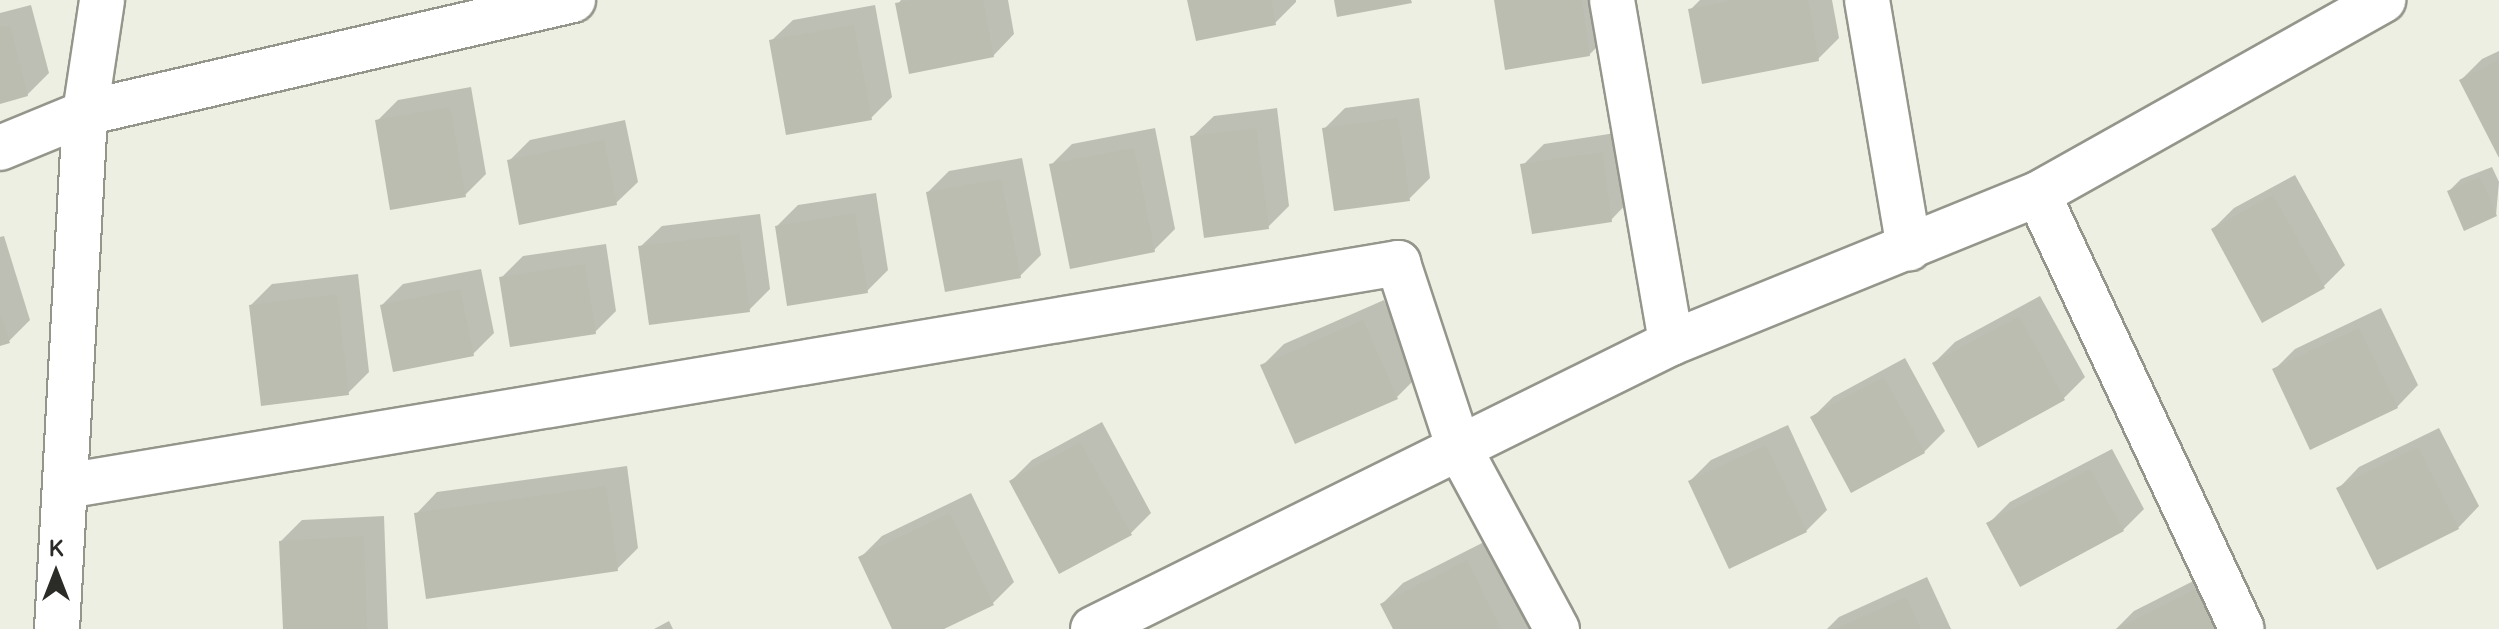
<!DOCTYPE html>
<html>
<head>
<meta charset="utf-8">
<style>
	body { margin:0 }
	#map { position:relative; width:2499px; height:629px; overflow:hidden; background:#edefe3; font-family:"Varela Round",sans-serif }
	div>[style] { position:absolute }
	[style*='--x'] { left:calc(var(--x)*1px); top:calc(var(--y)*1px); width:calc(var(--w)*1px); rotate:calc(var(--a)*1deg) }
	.shadow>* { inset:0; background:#0003 }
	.building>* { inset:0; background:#bbbdb1 }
	.roads { filter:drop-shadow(2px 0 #94968b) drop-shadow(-2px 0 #94968b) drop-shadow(0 2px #94968b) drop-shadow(0 -2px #94968b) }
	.minor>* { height:44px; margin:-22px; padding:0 22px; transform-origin:22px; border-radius:22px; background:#fff }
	span { translate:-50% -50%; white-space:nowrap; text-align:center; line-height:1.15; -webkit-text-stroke:7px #fff; paint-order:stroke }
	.north { position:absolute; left:16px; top:533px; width:80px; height:80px; -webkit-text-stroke:6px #fff; paint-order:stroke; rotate:0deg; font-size:22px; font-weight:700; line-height:32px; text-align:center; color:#2b2c27 }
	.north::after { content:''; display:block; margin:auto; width:28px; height:36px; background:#2b2c27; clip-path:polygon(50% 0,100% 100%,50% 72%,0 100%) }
</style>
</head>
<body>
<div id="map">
	<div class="shadow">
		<div style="clip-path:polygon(901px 0,1008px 0,1014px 34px,993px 56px,898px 4px)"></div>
		<div style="clip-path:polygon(1189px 0,1296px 0,1296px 2px,1275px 23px)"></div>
		<div style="clip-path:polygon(1496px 0,1606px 0,1611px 33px,1589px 55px)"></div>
		<div style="clip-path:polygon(1700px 0,1832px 0,1839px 38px,1818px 59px,1690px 10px)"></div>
		<div style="clip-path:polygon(31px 5px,49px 73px,27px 95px,0 102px,0 13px)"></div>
		<div style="clip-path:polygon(875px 5px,892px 97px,871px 118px,771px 41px,793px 20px)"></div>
		<div style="clip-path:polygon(2499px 51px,2499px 154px,2461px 80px,2482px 59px)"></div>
		<div style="clip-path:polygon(471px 87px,486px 174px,465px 195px,377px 121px,398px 100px)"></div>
		<div style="clip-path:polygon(1419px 98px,1430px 178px,1409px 199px,1324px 129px,1345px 108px)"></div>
		<div style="clip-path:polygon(1277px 108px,1289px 206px,1268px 227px,1192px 137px,1214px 116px)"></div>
		<div style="clip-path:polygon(625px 120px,638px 182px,616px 203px,509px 161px,530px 140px)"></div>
		<div style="clip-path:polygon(1155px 128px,1175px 229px,1154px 250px,1051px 165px,1072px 144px)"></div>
		<div style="clip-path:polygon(1622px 132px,1632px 198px,1611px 220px,1523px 165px,1544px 144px)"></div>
		<div style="clip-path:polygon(1022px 158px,1041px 255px,1020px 276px,928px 192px,949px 171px)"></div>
		<div style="clip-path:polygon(2492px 167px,2499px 182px,2496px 215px,2449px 191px,2461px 179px)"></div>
		<div style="clip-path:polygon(2295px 175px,2345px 265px,2323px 287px,2213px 229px,2234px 208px)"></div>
		<div style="clip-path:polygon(876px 193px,888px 270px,867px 291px,777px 226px,798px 205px)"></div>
		<div style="clip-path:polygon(760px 214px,770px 289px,749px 310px,640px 247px,662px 226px)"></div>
		<div style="clip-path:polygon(4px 236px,30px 320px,9px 341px,0 344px,0 237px)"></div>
		<div style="clip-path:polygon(606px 244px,616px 311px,595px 332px,501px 278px,523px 256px)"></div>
		<div style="clip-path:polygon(481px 269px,494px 333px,473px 354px,382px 305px,403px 284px)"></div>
		<div style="clip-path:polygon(358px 274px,369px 372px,348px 393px,251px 305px,272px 284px)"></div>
		<div style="clip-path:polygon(2040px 296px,2085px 377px,2064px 398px,1934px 363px,1955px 342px)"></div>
		<div style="clip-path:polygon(1384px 300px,1418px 376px,1397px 397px,1262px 366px,1284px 344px)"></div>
		<div style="clip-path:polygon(2381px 308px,2418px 385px,2397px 407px,2274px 370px,2295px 349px)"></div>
		<div style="clip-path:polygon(1905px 358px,1945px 431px,1924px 452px,1812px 418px,1833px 397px)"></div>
		<div style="clip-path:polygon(1102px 422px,1151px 513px,1130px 534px,1011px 481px,1032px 460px)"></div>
		<div style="clip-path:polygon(1788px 425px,1827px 510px,1806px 531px,1690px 481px,1711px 460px)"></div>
		<div style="clip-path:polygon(2439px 428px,2479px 506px,2458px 528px,2338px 489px,2359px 467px)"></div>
		<div style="clip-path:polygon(2112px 449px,2144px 509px,2123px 530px,1989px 523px,2010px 502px)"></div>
		<div style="clip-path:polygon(627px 466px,638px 548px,617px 569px,416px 514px,437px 492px)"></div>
		<div style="clip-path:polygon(971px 493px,1014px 582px,993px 603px,939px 629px,894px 629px,861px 557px,882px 536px)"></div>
		<div style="clip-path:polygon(384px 516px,388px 629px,285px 629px,281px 541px,302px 520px)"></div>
		<div style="clip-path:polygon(1488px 540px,1532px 629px,1395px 629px,1382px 604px,1403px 583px)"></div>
		<div style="clip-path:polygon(2223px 566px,2255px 629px,2116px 629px,2134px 611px)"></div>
		<div style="clip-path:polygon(1927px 577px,1951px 629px,1827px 629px,1839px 617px)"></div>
		<div style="clip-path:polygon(669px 621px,673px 629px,654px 629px)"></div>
	</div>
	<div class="building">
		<div style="clip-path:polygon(913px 0,983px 0,994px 57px,909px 74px,895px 3px)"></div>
		<div style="clip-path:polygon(1187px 0,1271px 0,1276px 25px,1196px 41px)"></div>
		<div style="clip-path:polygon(1334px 0,1411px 0,1412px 3px,1337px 17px)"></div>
		<div style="clip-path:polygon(1494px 0,1582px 0,1590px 56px,1505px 70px)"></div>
		<div style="clip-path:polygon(1734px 0,1808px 0,1819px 61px,1702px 84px,1688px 9px)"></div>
		<div style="clip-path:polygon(10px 25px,28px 96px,0 104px,0 27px)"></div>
		<div style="clip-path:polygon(854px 25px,872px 120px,786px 135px,769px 40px)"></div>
		<div style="clip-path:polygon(2499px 60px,2499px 158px,2459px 80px)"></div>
		<div style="clip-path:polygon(450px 107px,466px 197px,390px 210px,375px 120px)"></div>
		<div style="clip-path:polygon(1398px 118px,1410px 201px,1334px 211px,1322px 128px)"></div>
		<div style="clip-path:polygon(1256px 128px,1269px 229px,1204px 238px,1190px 136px)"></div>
		<div style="clip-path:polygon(604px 140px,617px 205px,519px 225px,507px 160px)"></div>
		<div style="clip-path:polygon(1134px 148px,1155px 252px,1070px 269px,1049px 164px)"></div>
		<div style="clip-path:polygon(1602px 152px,1612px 222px,1532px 234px,1520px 164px)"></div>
		<div style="clip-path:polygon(2480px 177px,2497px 216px,2464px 231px,2447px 191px)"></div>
		<div style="clip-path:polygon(1001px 179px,1021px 278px,945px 292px,926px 192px)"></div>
		<div style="clip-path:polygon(2273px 195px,2325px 288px,2262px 323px,2211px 229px)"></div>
		<div style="clip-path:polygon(855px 213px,868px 293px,787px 306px,775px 226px)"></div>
		<div style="clip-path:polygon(739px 234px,750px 312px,649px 325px,638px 246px)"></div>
		<div style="clip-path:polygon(585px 264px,596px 334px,510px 347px,499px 277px)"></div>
		<div style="clip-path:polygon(460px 289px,474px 356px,393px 372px,380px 305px)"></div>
		<div style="clip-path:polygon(337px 294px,349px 395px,261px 406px,249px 305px)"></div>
		<div style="clip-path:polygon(0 313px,10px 343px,0 346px)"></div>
		<div style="clip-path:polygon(2019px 316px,2065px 400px,1978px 448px,1932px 363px)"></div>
		<div style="clip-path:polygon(1363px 320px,1398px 399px,1295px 444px,1260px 365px)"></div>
		<div style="clip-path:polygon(2359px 328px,2398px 408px,2310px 450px,2272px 369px)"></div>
		<div style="clip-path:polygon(1884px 377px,1925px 453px,1851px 493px,1810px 417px)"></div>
		<div style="clip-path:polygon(1080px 442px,1132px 535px,1059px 574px,1009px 481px)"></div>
		<div style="clip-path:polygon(1766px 445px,1807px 532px,1729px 569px,1688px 481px)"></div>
		<div style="clip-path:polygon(2418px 447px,2459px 529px,2377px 570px,2336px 488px)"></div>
		<div style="clip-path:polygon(2090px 469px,2124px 531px,2020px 587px,1986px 523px)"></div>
		<div style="clip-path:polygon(606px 486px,618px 571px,426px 599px,414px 513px)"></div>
		<div style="clip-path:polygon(950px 513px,994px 605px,944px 629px,892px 629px,858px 557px)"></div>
		<div style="clip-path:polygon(364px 536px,367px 629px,283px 629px,279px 541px)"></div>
		<div style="clip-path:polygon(1467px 560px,1501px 629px,1393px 629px,1380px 604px)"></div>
		<div style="clip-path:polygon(2202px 586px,2223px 629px,2116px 629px)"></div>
		<div style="clip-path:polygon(1906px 597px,1921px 629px,1835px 629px)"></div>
	</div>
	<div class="roads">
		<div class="minor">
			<div style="--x:1612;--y:0;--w:348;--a:80.2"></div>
			<div style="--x:1867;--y:0;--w:252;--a:80.4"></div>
			<div style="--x:0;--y:148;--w:92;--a:-22.4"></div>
			<div style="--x:85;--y:113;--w:501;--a:-13.04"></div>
			<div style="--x:2038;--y:194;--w:480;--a:64.9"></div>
			<div style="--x:66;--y:486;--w:1351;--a:-9.5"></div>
			<div style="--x:1398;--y:263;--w:195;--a:71.8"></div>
			<div style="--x:1459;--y:448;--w:206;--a:61.6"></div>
			<div style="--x:57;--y:629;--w:517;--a:-86.89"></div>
			<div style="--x:85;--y:113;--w:114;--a:-81.4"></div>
			<div style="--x:1093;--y:629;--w:645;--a:-26.33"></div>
			<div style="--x:1671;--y:343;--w:396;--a:-22.1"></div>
			<div style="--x:2038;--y:194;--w:396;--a:-29.3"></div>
		</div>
	</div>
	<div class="north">K</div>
</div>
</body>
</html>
